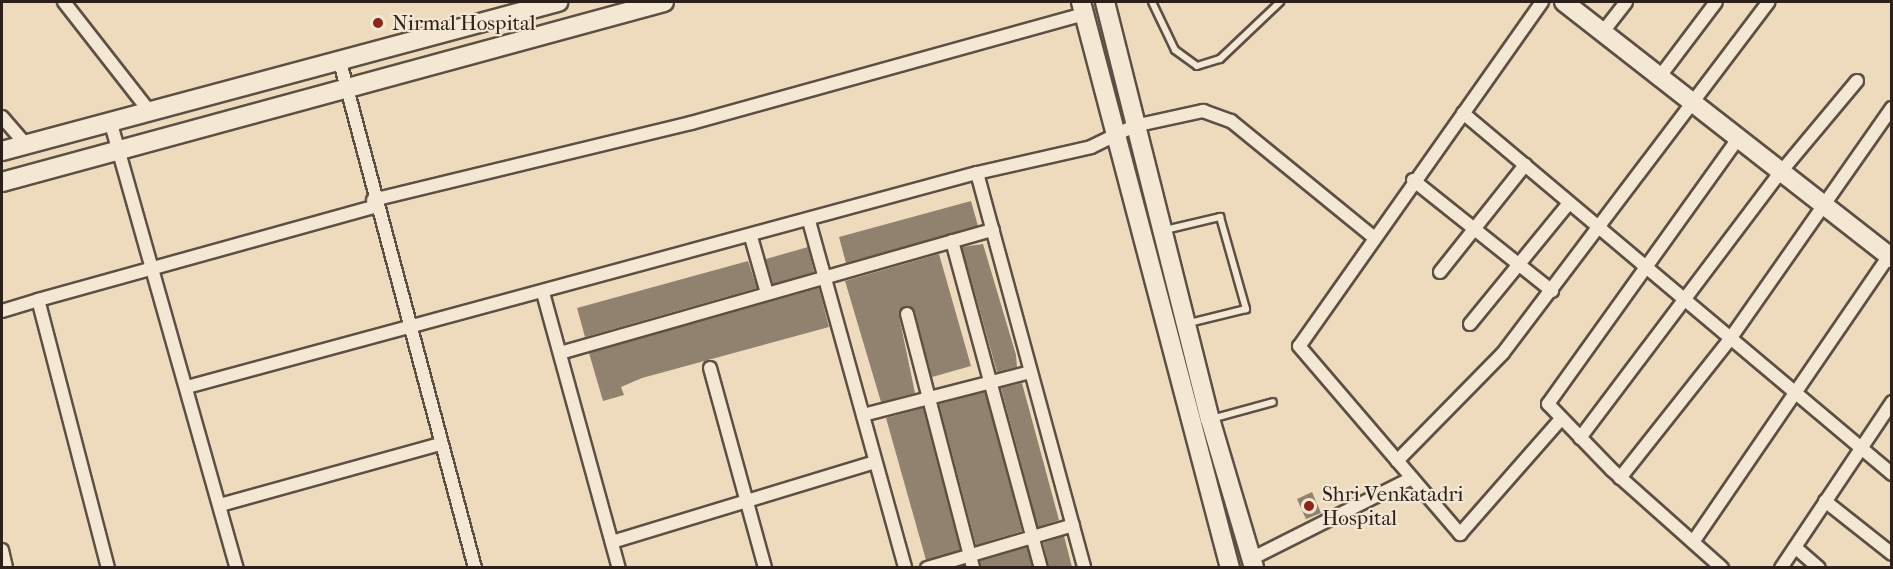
<!DOCTYPE html>
<html>
<head>
<meta charset="utf-8">
<style>
	body { margin:0 }
	#map { position:relative; width:1893px; height:569px; overflow:hidden; background:#eedbbe; font-family:"IM FELL French Canon",serif }
	div>[style] { position:absolute }
	[style*='--x'] { left:calc(var(--x)*1px); top:calc(var(--y)*1px); width:calc(var(--w)*1px); rotate:calc(var(--a)*1deg) }
	.building>* { inset:0; background:#91816f }
	.roads { filter:drop-shadow(2px 0 #5d4f43) drop-shadow(-2px 0 #5d4f43) drop-shadow(0 2px #5d4f43) drop-shadow(0 -2px #5d4f43) }
	.lane>* { height:6px; margin:-3px; padding:0 3px; transform-origin:3px; border-radius:3px; background:#f4e8d5 }
	.street>* { height:12px; margin:-6px; padding:0 6px; transform-origin:6px; border-radius:6px; background:#f4e8d5 }
	.secondary>* { height:18px; margin:-9px; padding:0 9px; transform-origin:9px; border-radius:9px; background:#f4e8d5 }
	.dots>* { width:16px; height:16px; translate:-50% -50%; box-sizing:border-box; border:3px solid #f4e8d5; border-radius:50% }
	span { translate:-50% -50%; white-space:nowrap; text-align:center; line-height:1.15; -webkit-text-stroke:4.5px #f4e8d5; paint-order:stroke }
	.poi-label { font-size:21px; color:#2d201a }
	.left { translate:0 -50%; text-align:left }
	.frame { position:absolute; inset:0; border:3px solid #2d201a; pointer-events:none }
</style>
</head>
<body>
<div id="map">
	<div class="building">
		<div style="clip-path:polygon(971px 201px,978px 226px,846px 263px,839px 237px)"></div>
		<div style="clip-path:polygon(983px 244px,1016px 355px,1017px 367px,997px 372px,962px 247px)"></div>
		<div style="clip-path:polygon(808px 247px,814px 272px,773px 284px,766px 259px)"></div>
		<div style="clip-path:polygon(939px 254px,971px 366px,932px 377px,915px 312px,904px 306px,899px 316px,915px 393px,881px 402px,845px 281px)"></div>
		<div style="clip-path:polygon(748px 261px,757px 288px,585px 337px,577px 308px)"></div>
		<div style="clip-path:polygon(819px 288px,829px 327px,642px 378px,621px 387px,624px 395px,603px 401px,589px 353px)"></div>
		<div style="clip-path:polygon(1022px 383px,1059px 520px,1038px 527px,1001px 388px)"></div>
		<div style="clip-path:polygon(985px 392px,1022px 531px,976px 545px,939px 404px)"></div>
		<div style="clip-path:polygon(923px 408px,960px 550px,926px 560px,886px 418px)"></div>
		<div style="clip-path:polygon(1312px 492px,1321px 513px,1306px 519px,1297px 499px)"></div>
		<div style="clip-path:polygon(1064px 536px,1072px 567px,1049px 567px,1043px 543px)"></div>
		<div style="clip-path:polygon(1027px 547px,1032px 567px,981px 567px,980px 561px)"></div>
	</div>
	<div class="roads">
		<div class="lane">
			<div style="--x:1152;--y:2;--w:53;--a:64.4"></div>
			<div style="--x:1175;--y:50;--w:27;--a:36"></div>
			<div style="--x:1197;--y:66;--w:24;--a:-17"></div>
			<div style="--x:1220;--y:59;--w:83;--a:-43.5"></div>
			<div style="--x:1165;--y:230;--w:57;--a:-13.3"></div>
			<div style="--x:1220;--y:217;--w:96;--a:74.2"></div>
			<div style="--x:1246;--y:309;--w:59;--a:166.2"></div>
			<div style="--x:1211;--y:419;--w:64;--a:-15.3"></div>
		</div>
		<div class="street">
			<div style="--x:64;--y:2;--w:140;--a:52"></div>
			<div style="--x:1542;--y:2;--w:421;--a:125.2"></div>
			<div style="--x:1299;--y:346;--w:248;--a:49.4"></div>
			<div style="--x:1460;--y:534;--w:153;--a:-48.7"></div>
			<div style="--x:1602;--y:33;--w:39;--a:-52"></div>
			<div style="--x:340;--y:62;--w:524;--a:75.06"></div>
			<div style="--x:1658;--y:79;--w:96;--a:-53"></div>
			<div style="--x:1463;--y:113;--w:561;--a:40.08"></div>
			<div style="--x:2;--y:117;--w:37;--a:49"></div>
			<div style="--x:111;--y:124;--w:462;--a:74.2"></div>
			<div style="--x:977;--y:173;--w:409;--a:74.8"></div>
			<div style="--x:1413;--y:180;--w:178;--a:38.6"></div>
			<div style="--x:373;--y:200;--w:327;--a:-13.6"></div>
			<div style="--x:691;--y:123;--w:408;--a:-15.5"></div>
			<div style="--x:809;--y:221;--w:360;--a:74.5"></div>
			<div style="--x:751;--y:237;--w:58;--a:74.1"></div>
			<div style="--x:952;--y:241;--w:339;--a:74.8"></div>
			<div style="--x:1440;--y:272;--w:137;--a:-51.5"></div>
			<div style="--x:543;--y:293;--w:285;--a:74.6"></div>
			<div style="--x:2;--y:311;--w:38;--a:-17"></div>
			<div style="--x:907;--y:314;--w:262;--a:75.4"></div>
			<div style="--x:1470;--y:324;--w:156;--a:-50.7"></div>
			<div style="--x:560;--y:353;--w:450;--a:-15.9"></div>
			<div style="--x:710;--y:368;--w:207;--a:74.6"></div>
			<div style="--x:187;--y:387;--w:818;--a:-15.16"></div>
			<div style="--x:977;--y:173;--w:117;--a:-12.8"></div>
			<div style="--x:1091;--y:147;--w:48;--a:-26"></div>
			<div style="--x:1134;--y:126;--w:71;--a:-12.3"></div>
			<div style="--x:1203;--y:111;--w:30;--a:20"></div>
			<div style="--x:1231;--y:121;--w:183;--a:39.2"></div>
			<div style="--x:863;--y:415;--w:173;--a:-14.4"></div>
			<div style="--x:1580;--y:438;--w:332;--a:-53"></div>
			<div style="--x:1780;--y:173;--w:120;--a:-50.1"></div>
			<div style="--x:1397;--y:461;--w:151;--a:-45.5"></div>
			<div style="--x:1503;--y:353;--w:440;--a:-52.9"></div>
			<div style="--x:1620;--y:478;--w:177;--a:-51.6"></div>
			<div style="--x:1730;--y:339;--w:282;--a:-55"></div>
			<div style="--x:1825;--y:501;--w:85;--a:38.3"></div>
			<div style="--x:220;--y:505;--w:228;--a:-15.5"></div>
			<div style="--x:612;--y:542;--w:275;--a:-16.9"></div>
			<div style="--x:1693;--y:542;--w:347;--a:-55.6"></div>
			<div style="--x:1796;--y:548;--w:30;--a:41"></div>
			<div style="--x:2;--y:550;--w:18;--a:77"></div>
			<div style="--x:1251;--y:559;--w:180;--a:-26.7"></div>
			<div style="--x:108;--y:568;--w:277;--a:-104.6"></div>
			<div style="--x:38;--y:300;--w:349;--a:-15.5"></div>
			<div style="--x:927;--y:568;--w:152;--a:-16.4"></div>
			<div style="--x:1722;--y:568;--w:147;--a:-138.3"></div>
			<div style="--x:1612;--y:470;--w:92;--a:-134.1"></div>
			<div style="--x:1548;--y:404;--w:325;--a:-54.4"></div>
			<div style="--x:1781;--y:568;--w:200;--a:-56.2"></div>
		</div>
		<div class="secondary">
			<div style="--x:1081;--y:2;--w:585;--a:75.25"></div>
			<div style="--x:1105;--y:2;--w:430;--a:75.9"></div>
			<div style="--x:1210;--y:419;--w:155;--a:73.5"></div>
			<div style="--x:1564;--y:2;--w:416;--a:38"></div>
			<div style="--x:2;--y:151;--w:576;--a:-15"></div>
			<div style="--x:2;--y:182;--w:686;--a:-15.21"></div>
		</div>
	</div>
	<div class="dots">
		<div style="left:378px;top:23px;background:#8f2418"></div>
		<div style="left:1309px;top:506px;background:#8f2418"></div>
	</div>
	<div class="poi-label">
		<span class="left" style="left:392px;top:23px">Nirmal Hospital</span>
		<span class="left" style="left:1322px;top:506px">Shri Venkatadri<br>Hospital</span>
	</div>
	<div class="frame"></div>
</div>
</body>
</html>
